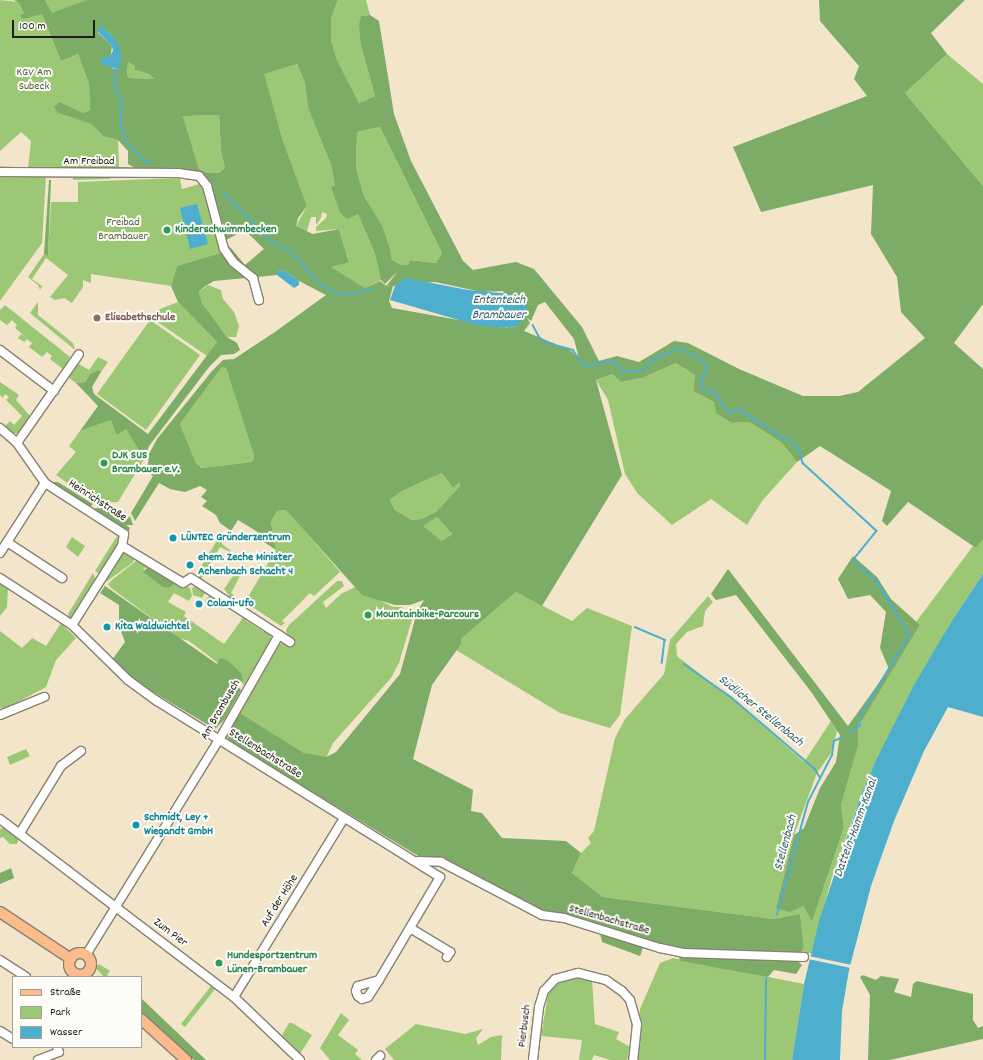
<!DOCTYPE html>
<html>
<head>
<meta charset="utf-8">
<style>
	body { margin:0 }
	#map { position:relative; width:983px; height:1060px; overflow:hidden; background:#f2e5ca; font-family:Dekko,sans-serif }
	div>[style] { position:absolute }
	[style*='--x'] { left:calc(var(--x)*1px); top:calc(var(--y)*1px); width:calc(var(--w)*1px); rotate:calc(var(--a)*1deg) }
	.green>* { inset:0; background:#9cc875 }
	.forest>* { inset:0; background:#7dac66 }
	.water>* { inset:0; background:#4eaecd }
	.pier>* { inset:0; background:#f2e5ca }
	.stream>* { height:1.5px; margin:-0.75px; padding:0 0.75px; transform-origin:0.75px; border-radius:0.75px; background:#4eaecd }
	.roads { filter:drop-shadow(1px 0 #878073) drop-shadow(-1px 0 #878073) drop-shadow(0 1px #878073) drop-shadow(0 -1px #878073) }
	.minor>* { height:8px; margin:-4px; padding:0 4px; transform-origin:4px; border-radius:4px; background:#fff }
	.major>* { height:10px; margin:-5px; padding:0 5px; transform-origin:5px; border-radius:5px; background:#fbbb8c }
	.major>.ring { margin:-5px; padding:0; box-sizing:content-box; background:none; border:10px solid #fbbb8c; border-radius:50% }
	.dots>* { width:11px; height:11px; translate:-50% -50%; box-sizing:border-box; border:2px solid #fdfcf7; border-radius:50% }
	span { translate:-50% -50%; white-space:nowrap; text-align:center; line-height:1.15; -webkit-text-stroke:4px #fdfcf7; paint-order:stroke }
	.park-label { font-size:12px; color:#4f6140 }
	.street-label { font-size:12px; color:#1c1c1c }
	.leisure-label { font-size:12px; color:#27864d; font-weight:700 }
	.left { translate:0 -50%; text-align:left }
	.education-label { font-size:12px; color:#785e54; font-weight:700 }
	.culture-label { font-size:12px; color:#0d838f; font-weight:700 }
	.water-label { font-size:13px; color:#325e6c; font-style:italic }
	.legend { position:absolute; left:12px; top:976px; width:130px; height:72px; box-sizing:border-box; background:#fdfcf7; border:1px solid #a3a29f; margin:0; padding:5px 7px; list-style:none; font-size:12px; color:#1c1c1c }
	.legend li { display:flex; align-items:center; gap:8px; height:20px }
	.legend b { width:20px; border:1px solid #a3a29f }
	.scale { position:absolute; left:12px; top:20px; width:83px; height:18px; box-sizing:border-box; border:2px solid #1c1c1c; border-top:0; padding-left:5px; font-size:12px; line-height:14px; white-space:nowrap; color:#1c1c1c; -webkit-text-stroke:3px #fdfcf7; paint-order:stroke }
</style>
</head>
<body>
<div id="map">
	<div class="green">
		<div style="clip-path:polygon(0 0,19px 2px,24px 13px,20px 15px,42px 14px,61px 61px,78px 54px,89px 84px,90px 110px,83px 113px,73px 110px,58px 113px,91px 124px,103px 136px,118px 140px,119px 167px,128px 167px,129px 171px,0 171px,0 166px,28px 168px,31px 141px,21px 132px,0 151px)"></div>
		<div style="clip-path:polygon(45px 0,86px 0,52px 14px)"></div>
		<div style="clip-path:polygon(338px 0,366px 0,370px 15px,361px 16px,361px 46px,375px 96px,359px 103px,337px 60px,331px 40px,331px 18px)"></div>
		<div style="clip-path:polygon(947px 54px,983px 84px,983px 186px,905px 93px)"></div>
		<div style="clip-path:polygon(128px 62px,135px 66px,135px 70px,149px 74px,154px 79px,130px 78px,127px 75px)"></div>
		<div style="clip-path:polygon(297px 64px,305px 83px,308px 108px,331px 165px,335px 186px,331px 188px,358px 214px,375px 254px,381px 280px,365px 288px,330px 267px,349px 261px,339px 229px,316px 231px,316px 227px,326px 218px,327px 214px,322px 212px,321px 218px,316px 225px,316px 217px,311px 217px,307px 231px,296px 226px,307px 206px,282px 138px,263px 74px)"></div>
		<div style="clip-path:polygon(219px 115px,221px 152px,225px 168px,219px 173px,207px 173px,199px 169px,183px 116px)"></div>
		<div style="clip-path:polygon(380px 127px,442px 253px,436px 263px,410px 260px,408px 265px,402px 265px,392px 260px,390px 248px,382px 225px,364px 196px,356px 168px,357px 132px)"></div>
		<div style="clip-path:polygon(0 174px,46px 175px,42px 243px,0 301px)"></div>
		<div style="clip-path:polygon(73px 175px,110px 176px,110px 179px,73px 180px)"></div>
		<div style="clip-path:polygon(176px 178px,180px 179px,182px 189px,203px 183px,220px 253px,177px 266px,171px 286px,91px 274px,91px 283px,83px 280px,83px 287px,72px 303px,64px 298px,55px 300px,50px 297px,68px 275px,46px 258px,32px 279px,42px 286px,40px 290px,38px 285px,28px 277px,44px 254px,48px 256px,51px 202px,78px 202px,78px 182px)"></div>
		<div style="clip-path:polygon(208px 285px,221px 290px,223px 299px,234px 312px,239px 326px,236px 337px,227px 337px,202px 303px,199px 292px)"></div>
		<div style="clip-path:polygon(38px 302px,38px 315px,73px 343px,75px 350px,30px 313px)"></div>
		<div style="clip-path:polygon(178px 302px,217px 342px,207px 356px,149px 316px,160px 309px)"></div>
		<div style="clip-path:polygon(5px 305px,70px 357px,63px 369px,50px 359px,52px 356px,47px 352px,42px 357px,29px 347px,32px 343px,27px 339px,24px 342px,18px 338px,21px 334px,27px 338px,15px 328px,17px 325px,12px 320px,7px 325px,0 320px,0 310px)"></div>
		<div style="clip-path:polygon(150px 320px,200px 355px,146px 430px,97px 394px)"></div>
		<div style="clip-path:polygon(98px 357px,108px 362px,101px 372px,98px 370px,90px 374px,85px 382px,76px 383px,68px 377px,77px 363px,89px 370px)"></div>
		<div style="clip-path:polygon(676px 363px,695px 375px,693px 391px,714px 402px,732px 423px,749px 422px,782px 443px,797px 462px,762px 501px,747px 525px,711px 499px,672px 525px,638px 494px,625px 474px,608px 400px,596px 380px,612px 374px,621px 382px,642px 378px)"></div>
		<div style="clip-path:polygon(222px 367px,226px 368px,254px 456px,252px 462px,203px 468px,196px 463px,180px 424px)"></div>
		<div style="clip-path:polygon(0 382px,19px 395px,16px 400px,31px 417px,18px 433px,13px 433px,5px 426px,10px 421px,14px 425px,22px 416px,6px 400px,9px 397px,5px 394px,3px 398px,0 395px)"></div>
		<div style="clip-path:polygon(111px 420px,126px 429px,144px 459px,118px 502px,96px 503px,56px 475px,76px 452px,69px 446px,80px 431px)"></div>
		<div style="clip-path:polygon(442px 473px,453px 488px,460px 482px,460px 486px,436px 512px,421px 519px,412px 520px,395px 510px,390px 500px,402px 491px)"></div>
		<div style="clip-path:polygon(287px 510px,340px 572px,314px 596px,310px 593px,282px 621px,285px 623px,281px 626px,245px 602px,276px 550px,271px 522px,277px 511px)"></div>
		<div style="clip-path:polygon(437px 517px,452px 534px,442px 541px,422px 526px)"></div>
		<div style="clip-path:polygon(119px 533px,122px 539px,100px 574px,95px 571px)"></div>
		<div style="clip-path:polygon(225px 533px,222px 544px,231px 551px,230px 552px,220px 547px,201px 579px,196px 575px,221px 534px)"></div>
		<div style="clip-path:polygon(72px 537px,85px 546px,78px 557px,66px 547px)"></div>
		<div style="clip-path:polygon(983px 540px,983px 574px,953px 619px,876px 760px,860px 798px,832px 877px,812px 953px,799px 954px,804px 948px,800px 914px,773px 919px,603px 897px,572px 873px,581px 853px,591px 843px,588px 838px,594px 831px,615px 738px,625px 719px,664px 674px,670px 640px,708px 596px,713px 602px,705px 611px,703px 626px,687px 632px,676px 644px,677px 656px,731px 698px,804px 762px,831px 721px,837px 731px,831px 753px,817px 773px,794px 835px,776px 908px,803px 906px,812px 920px,844px 827px,841px 805px,858px 746px,858px 722px,862px 721px,920px 625px,916px 622px,973px 546px,976px 548px)"></div>
		<div style="clip-path:polygon(126px 552px,135px 558px,132px 563px,106px 582px,103px 580px,122px 553px)"></div>
		<div style="clip-path:polygon(137px 560px,148px 567px,143px 569px,169px 588px,176px 583px,190px 588px,192px 596px,189px 601px,174px 593px,168px 602px,186px 612px,184px 616px,224px 644px,245px 615px,247px 616px,245px 620px,264px 632px,265px 630px,270px 633px,271px 641px,244px 685px,209px 656px,189px 641px,179px 638px,111px 588px,108px 584px,112px 580px)"></div>
		<div style="clip-path:polygon(93px 573px,96px 580px,72px 618px,69px 618px,68px 614px)"></div>
		<div style="clip-path:polygon(235px 573px,240px 576px,231px 593px,235px 596px,231px 598px,224px 589px)"></div>
		<div style="clip-path:polygon(337px 581px,342px 581px,344px 586px,323px 602px,326px 608px,341px 594px,355px 587px,393px 607px,402px 607px,404px 612px,411px 611px,413px 616px,399px 663px,391px 678px,333px 743px,326px 758px,304px 753px,239px 712px,280px 644px,284px 643px,287px 636px,286px 630px,289px 625px)"></div>
		<div style="clip-path:polygon(0 582px,8px 587px,7px 607px,0 616px)"></div>
		<div style="clip-path:polygon(198px 586px,207px 590px,202px 598px,193px 595px,192px 588px)"></div>
		<div style="clip-path:polygon(516px 592px,572px 621px,587px 608px,632px 626px,620px 715px,610px 728px,560px 713px,456px 650px,461px 644px,462px 638px)"></div>
		<div style="clip-path:polygon(211px 593px,220px 601px,219px 605px,215px 603px,211px 608px,206px 605px,205px 601px)"></div>
		<div style="clip-path:polygon(61px 623px,76px 638px,56px 660px,46px 687px,5px 709px,0 708px,0 631px,22px 648px,32px 638px,46px 646px)"></div>
		<div style="clip-path:polygon(26px 749px,30px 756px,10px 765px,7px 757px)"></div>
		<div style="clip-path:polygon(4px 827px,19px 838px,17px 844px,10px 844px,3px 837px,0 838px,0 829px)"></div>
		<div style="clip-path:polygon(673px 958px,804px 984px,792px 1060px,636px 1060px,640px 1009px,660px 963px)"></div>
		<div style="clip-path:polygon(99px 964px,110px 971px,107px 975px,110px 977px,104px 977px,95px 967px)"></div>
		<div style="clip-path:polygon(573px 978px,592px 980px,595px 1024px,619px 1032px,616px 1039px,630px 1047px,627px 1060px,610px 1060px,594px 1055px,592px 1060px,579px 1060px,582px 1040px,541px 1036px,548px 995px,557px 982px)"></div>
		<div style="clip-path:polygon(211px 986px,215px 989px,185px 1027px,181px 1024px)"></div>
		<div style="clip-path:polygon(341px 1013px,349px 1020px,338px 1035px,358px 1050px,355px 1054px,362px 1060px,330px 1060px,320px 1048px)"></div>
		<div style="clip-path:polygon(289px 1023px,292px 1023px,312px 1035px,300px 1054px,282px 1035px)"></div>
		<div style="clip-path:polygon(416px 1024px,465px 1034px,483px 1029px,476px 1038px,478px 1045px,491px 1037px,502px 1035px,501px 1060px,394px 1060px,385px 1049px)"></div>
	</div>
	<div class="forest">
		<div style="clip-path:polygon(evenodd,14px 0,45px 0,52px 13px,86px 0,338px 0,331px 18px,331px 40px,337px 60px,359px 103px,375px 96px,361px 46px,359px 25px,361px 16px,370px 15px,379px 21px,394px 114px,411px 161px,463px 261px,473px 270px,516px 262px,534px 269px,582px 327px,599px 361px,617px 356px,639px 362px,674px 341px,688px 343px,739px 369px,803px 396px,839px 396px,858px 392px,925px 338px,901px 312px,897px 277px,871px 234px,873px 185px,761px 212px,733px 147px,867px 96px,854px 79px,859px 66px,820px 21px,819px 0,965px 0,931px 33px,947px 54px,905px 93px,983px 186px,983px 304px,954px 343px,983px 369px,983px 540px,976px 548px,908px 502px,887px 526px,882px 521px,891px 491px,820px 446px,797px 462px,782px 443px,749px 422px,732px 423px,716px 413px,714px 402px,693px 391px,695px 375px,676px 363px,642px 378px,621px 382px,612px 374px,596px 380px,622px 475px,542px 606px,516px 592px,462px 638px,461px 644px,432px 685px,413px 759px,473px 790px,471px 811px,482px 813px,502px 838px,566px 841px,581px 853px,572px 873px,603px 897px,773px 919px,800px 914px,804px 948px,795px 959px,802px 965px,796px 974px,774px 970px,768px 977px,681px 961px,676px 953px,645px 942px,640px 956px,602px 942px,600px 933px,530px 907px,447px 862px,420px 857px,230px 742px,226px 734px,239px 712px,304px 753px,326px 757px,336px 752px,400px 674px,417px 612px,424px 600px,410px 605px,395px 605px,362px 595px,286px 510px,277px 511px,271px 522px,276px 550px,264px 542px,266px 537px,238px 520px,231px 531px,220px 523px,216px 515px,202px 506px,207px 501px,201px 497px,207px 490px,200px 486px,185px 492px,170px 489px,159px 483px,135px 521px,131px 513px,153px 476px,143px 469px,148px 464px,149px 454px,157px 439px,212px 371px,223px 360px,234px 359px,275px 332px,326px 295px,299px 281px,285px 271px,279px 270px,277px 275px,214px 281px,204px 287px,199px 292px,202px 303px,227px 337px,237px 343px,240px 350px,234px 354px,221px 355px,209px 367px,149px 446px,144px 459px,126px 429px,117px 435px,111px 420px,80px 431px,98px 406px,76px 383px,85px 382px,90px 374px,98px 370px,101px 372px,92px 387px,94px 394px,148px 434px,217px 342px,178px 302px,171px 286px,177px 266px,220px 253px,230px 247px,245px 265px,264px 249px,245px 230px,224px 241px,200px 173px,188px 170px,140px 171px,128px 164px,128px 151px,118px 140px,103px 136px,91px 124px,58px 113px,54px 107px,59px 102px,83px 113px,90px 110px,89px 84px,78px 54px,61px 61px,42px 14px,22px 19px,20px 15px,24px 13px,19px 3px,14px 0,103px 28px,112px 35px,121px 56px,116px 70px,109px 66px,112px 46px,97px 32px,103px 28px,14px 0,128px 62px,135px 66px,135px 70px,149px 74px,154px 79px,130px 78px,127px 75px,128px 62px,14px 0,297px 64px,305px 83px,308px 108px,331px 165px,335px 186px,331px 187px,340px 212px,347px 219px,358px 214px,375px 254px,381px 280px,385px 284px,398px 271px,387px 285px,390px 286px,385px 285px,380px 281px,365px 288px,331px 267px,349px 262px,339px 229px,313px 234px,296px 226px,298px 218px,307px 206px,282px 138px,264px 74px,297px 64px,14px 0,219px 115px,221px 152px,225px 168px,219px 173px,207px 173px,199px 169px,183px 116px,219px 115px,14px 0,380px 127px,442px 253px,436px 263px,410px 260px,408px 265px,402px 265px,392px 260px,390px 248px,382px 225px,364px 196px,356px 168px,357px 132px,380px 127px,14px 0,435px 282px,482px 292px,503px 291px,517px 326px,503px 328px,392px 308px,389px 301px,393px 286px,435px 282px,14px 0,545px 302px,574px 339px,579px 359px,570px 350px,524px 331px,530px 323px,527px 318px,531px 321px,538px 305px,545px 302px,14px 0,222px 367px,226px 368px,254px 456px,252px 462px,202px 468px,196px 463px,180px 424px,222px 367px,14px 0,442px 473px,453px 488px,460px 482px,460px 486px,436px 512px,421px 519px,412px 520px,395px 510px,390px 500px,402px 491px,442px 473px,14px 0,437px 517px,452px 534px,442px 541px,423px 526px,437px 517px)"></div>
		<div style="clip-path:polygon(49px 180px,51px 180px,48px 256px,44px 254px)"></div>
		<div style="clip-path:polygon(52px 482px,58px 482px,93px 504px,90px 507px)"></div>
		<div style="clip-path:polygon(95px 508px,113px 509px,127px 519px,130px 516px,133px 525px,126px 525px,130px 528px,128px 534px,95px 512px)"></div>
		<div style="clip-path:polygon(853px 556px,877px 577px,891px 599px,920px 625px,862px 721px,858px 722px,858px 746px,841px 805px,844px 827px,812px 921px,803px 906px,790px 912px,776px 908px,794px 835px,804px 828px,820px 788px,836px 762px,840px 735px,812px 693px,736px 595px,716px 600px,711px 594px,728px 569px,848px 726px,889px 669px,880px 648px,886px 612px,870px 595px,848px 599px,838px 579px)"></div>
		<div style="clip-path:polygon(148px 567px,176px 583px,169px 588px,163px 587px,143px 572px)"></div>
		<div style="clip-path:polygon(105px 586px,217px 664px,220px 658px,227px 660px,241px 673px,243px 680px,237px 685px,241px 690px,224px 720px,215px 729px,128px 677px,112px 660px,125px 642px,119px 626px,119px 605px,100px 593px)"></div>
		<div style="clip-path:polygon(11px 868px,14px 878px,0 884px,0 873px)"></div>
		<div style="clip-path:polygon(863px 975px,876px 980px,881px 976px,899px 979px,894px 992px,911px 997px,913px 984px,917px 981px,973px 994px,973px 1020px,978px 1028px,983px 1026px,983px 1039px,890px 1060px,868px 1060px,870px 995px,860px 977px)"></div>
		<div style="clip-path:polygon(141px 998px,142px 999px,206px 1060px,194px 1060px,141px 1012px)"></div>
	</div>
	<div class="water">
		<div style="clip-path:polygon(104px 24px,103px 28px,112px 35px,119px 46px,121px 56px,119px 70px,102px 64px,101px 58px,109px 57px,113px 51px,112px 46px,97px 31px)"></div>
		<div style="clip-path:polygon(197px 204px,208px 244px,190px 249px,180px 208px)"></div>
		<div style="clip-path:polygon(279px 270px,285px 271px,299px 281px,299px 285px,294px 288px,277px 275px)"></div>
		<div style="clip-path:polygon(405px 278px,468px 290px,519px 295px,527px 307px,525px 317px,517px 326px,503px 328px,476px 325px,390px 300px,395px 286px)"></div>
		<div style="clip-path:polygon(983px 574px,983px 717px,948px 707px,924px 751px,894px 821px,871px 886px,849px 970px,842px 1011px,840px 1060px,792px 1060px,804px 984px,819px 921px,860px 798px,876px 760px,914px 685px,953px 619px)"></div>
	</div>
	<div class="pier">
		<div style="clip-path:polygon(809px 956px,852px 965px,851px 968px,808px 959px)"></div>
	</div>
	<div class="stream">
		<div style="--x:116;--y:70;--w:18;--a:93"></div>
		<div style="--x:115;--y:88;--w:16;--a:63"></div>
		<div style="--x:122;--y:102;--w:22;--a:93"></div>
		<div style="--x:121;--y:124;--w:19;--a:74"></div>
		<div style="--x:126;--y:142;--w:27;--a:45"></div>
		<div style="--x:145;--y:161;--w:6;--a:18"></div>
		<div style="--x:224;--y:193;--w:66;--a:45.6"></div>
		<div style="--x:270;--y:240;--w:25;--a:29"></div>
		<div style="--x:292;--y:252;--w:41;--a:48.9"></div>
		<div style="--x:319;--y:283;--w:22;--a:30"></div>
		<div style="--x:338;--y:294;--w:18;--a:-3"></div>
		<div style="--x:356;--y:293;--w:18;--a:-16"></div>
		<div style="--x:533;--y:325;--w:15;--a:62"></div>
		<div style="--x:540;--y:338;--w:13;--a:29"></div>
		<div style="--x:551;--y:344;--w:23;--a:15"></div>
		<div style="--x:573;--y:350;--w:19;--a:55"></div>
		<div style="--x:584;--y:366;--w:26;--a:-11"></div>
		<div style="--x:610;--y:361;--w:10;--a:29"></div>
		<div style="--x:619;--y:366;--w:7;--a:63"></div>
		<div style="--x:622;--y:372;--w:21;--a:-5"></div>
		<div style="--x:643;--y:370;--w:13;--a:-48"></div>
		<div style="--x:652;--y:360;--w:30;--a:-24"></div>
		<div style="--x:679;--y:348;--w:25;--a:26"></div>
		<div style="--x:702;--y:359;--w:10;--a:61"></div>
		<div style="--x:707;--y:368;--w:14;--a:111"></div>
		<div style="--x:702;--y:381;--w:8;--a:83"></div>
		<div style="--x:703;--y:389;--w:11;--a:15"></div>
		<div style="--x:714;--y:392;--w:26;--a:53"></div>
		<div style="--x:730;--y:413;--w:10;--a:-24"></div>
		<div style="--x:739;--y:409;--w:53;--a:33.4"></div>
		<div style="--x:783;--y:438;--w:7;--a:8"></div>
		<div style="--x:790;--y:439;--w:13;--a:48"></div>
		<div style="--x:799;--y:449;--w:15;--a:74"></div>
		<div style="--x:803;--y:463;--w:100;--a:42.6"></div>
		<div style="--x:877;--y:531;--w:38;--a:129"></div>
		<div style="--x:853;--y:561;--w:28;--a:39"></div>
		<div style="--x:875;--y:579;--w:66;--a:58"></div>
		<div style="--x:910;--y:635;--w:96;--a:121.4"></div>
		<div style="--x:860;--y:717;--w:9;--a:90"></div>
		<div style="--x:860;--y:726;--w:12;--a:145"></div>
		<div style="--x:635;--y:627;--w:33;--a:23"></div>
		<div style="--x:665;--y:640;--w:23;--a:97"></div>
		<div style="--x:684;--y:664;--w:57;--a:35.1"></div>
		<div style="--x:731;--y:697;--w:111;--a:40.6"></div>
		<div style="--x:815;--y:769;--w:9;--a:58"></div>
		<div style="--x:777;--y:915;--w:117;--a:-74.7"></div>
		<div style="--x:808;--y:802;--w:53;--a:-62.9"></div>
		<div style="--x:832;--y:755;--w:14;--a:-82"></div>
		<div style="--x:834;--y:741;--w:10;--a:-24"></div>
		<div style="--x:765;--y:1060;--w:81;--a:-89.3"></div>
	</div>
	<div class="roads">
		<div class="minor">
			<div style="--x:0;--y:172;--w:178;--a:0.3"></div>
			<div style="--x:178;--y:173;--w:21;--a:8"></div>
			<div style="--x:199;--y:176;--w:13;--a:51"></div>
			<div style="--x:207;--y:186;--w:65;--a:74.9"></div>
			<div style="--x:224;--y:249;--w:16;--a:55"></div>
			<div style="--x:233;--y:262;--w:26;--a:39"></div>
			<div style="--x:253;--y:278;--w:23;--a:75"></div>
			<div style="--x:0;--y:350;--w:68;--a:37.2"></div>
			<div style="--x:0;--y:428;--w:23;--a:41"></div>
			<div style="--x:17;--y:443;--w:49;--a:55"></div>
			<div style="--x:45;--y:483;--w:94;--a:32.8"></div>
			<div style="--x:124;--y:534;--w:12;--a:99"></div>
			<div style="--x:122;--y:546;--w:93;--a:122.3"></div>
			<div style="--x:17;--y:443;--w:108;--a:-55.1"></div>
			<div style="--x:7;--y:542;--w:66;--a:33.2"></div>
			<div style="--x:122;--y:546;--w:71;--a:31.2"></div>
			<div style="--x:183;--y:583;--w:9;--a:-32"></div>
			<div style="--x:191;--y:578;--w:118;--a:32.9"></div>
			<div style="--x:0;--y:553;--w:83;--a:-57.3"></div>
			<div style="--x:0;--y:578;--w:86;--a:33.1"></div>
			<div style="--x:72;--y:625;--w:78;--a:44.5"></div>
			<div style="--x:128;--y:680;--w:36;--a:36"></div>
			<div style="--x:157;--y:701;--w:333;--a:31.9"></div>
			<div style="--x:440;--y:877;--w:120;--a:120.6"></div>
			<div style="--x:379;--y:980;--w:22;--a:164"></div>
			<div style="--x:358;--y:986;--w:5;--a:112"></div>
			<div style="--x:356;--y:991;--w:5;--a:68"></div>
			<div style="--x:358;--y:996;--w:5;--a:37"></div>
			<div style="--x:362;--y:999;--w:6;--a:-18"></div>
			<div style="--x:368;--y:997;--w:20;--a:-57"></div>
			<div style="--x:0;--y:715;--w:48;--a:-22.2"></div>
			<div style="--x:0;--y:819;--w:294;--a:37.3"></div>
			<div style="--x:234;--y:997;--w:91;--a:43.7"></div>
			<div style="--x:20;--y:833;--w:79;--a:-58.5"></div>
			<div style="--x:61;--y:766;--w:25;--a:-37"></div>
			<div style="--x:418;--y:861;--w:23;--a:2"></div>
			<div style="--x:441;--y:862;--w:114;--a:27.7"></div>
			<div style="--x:542;--y:915;--w:22;--a:8"></div>
			<div style="--x:564;--y:918;--w:101;--a:17.4"></div>
			<div style="--x:660;--y:948;--w:25;--a:12"></div>
			<div style="--x:684;--y:953;--w:120;--a:1.9"></div>
			<div style="--x:410;--y:928;--w:47;--a:31"></div>
			<div style="--x:450;--y:952;--w:6;--a:121"></div>
			<div style="--x:86;--y:955;--w:253;--a:-58.3"></div>
			<div style="--x:219;--y:740;--w:121;--a:-60.3"></div>
			<div style="--x:0;--y:960;--w:31;--a:33"></div>
			<div style="--x:73;--y:977;--w:5;--a:-53"></div>
			<div style="--x:234;--y:997;--w:210;--a:-58.4"></div>
			<div style="--x:0;--y:1031;--w:15;--a:32"></div>
			<div style="--x:38;--y:1060;--w:22;--a:-21"></div>
			<div style="--x:59;--y:1052;--w:5;--a:-112"></div>
			<div style="--x:376;--y:1060;--w:6;--a:-45"></div>
			<div style="--x:533;--y:1060;--w:53;--a:-83.5"></div>
			<div style="--x:539;--y:1007;--w:17;--a:-73"></div>
			<div style="--x:544;--y:991;--w:16;--a:-47"></div>
			<div style="--x:555;--y:979;--w:24;--a:-15"></div>
			<div style="--x:578;--y:973;--w:29;--a:14"></div>
			<div style="--x:606;--y:980;--w:19;--a:35"></div>
			<div style="--x:622;--y:991;--w:12;--a:48"></div>
			<div style="--x:630;--y:1000;--w:25;--a:74"></div>
			<div style="--x:637;--y:1024;--w:36;--a:96"></div>
		</div>
		<div class="major">
			<div style="--x:0;--y:912;--w:85;--a:33.5"></div>
			<div class="ring" style="left:69px;top:953px;width:12px;height:12px"></div>
			<div style="--x:141;--y:1019;--w:61;--a:42.3"></div>
		</div>
	</div>
	<div class="dots">
		<div style="left:167px;top:230px;background:#2e9e5b"></div>
		<div style="left:97px;top:318px;background:#8d6e63"></div>
		<div style="left:104px;top:463px;background:#2e9e5b"></div>
		<div style="left:173px;top:538px;background:#0f9aa8"></div>
		<div style="left:190px;top:565px;background:#0f9aa8"></div>
		<div style="left:199px;top:604px;background:#0f9aa8"></div>
		<div style="left:368px;top:615px;background:#2e9e5b"></div>
		<div style="left:107px;top:627px;background:#0f9aa8"></div>
		<div style="left:136px;top:825px;background:#0f9aa8"></div>
		<div style="left:219px;top:963px;background:#2e9e5b"></div>
	</div>
	<div class="park-label">
		<span style="left:34px;top:80px">KGV Am<br>Subeck</span>
		<span style="left:123px;top:230px">Freibad<br>Brambauer</span>
	</div>
	<div class="street-label">
		<span style="left:89px;top:162px">Am Freibad</span>
		<span style="left:97px;top:501px;rotate:33deg">Heinrichstraße</span>
		<span style="left:221px;top:710px;rotate:-60deg">Am Brambusch</span>
		<span style="left:265px;top:754px;rotate:32deg">Stellenbachstraße</span>
		<span style="left:280px;top:901px;rotate:-58deg">Auf der Höhe</span>
		<span style="left:609px;top:920px;rotate:16deg">Stellenbachstraße</span>
		<span style="left:170px;top:933px;rotate:37deg">Zum Pier</span>
		<span style="left:525px;top:1026px;rotate:-83deg">Pierbusch</span>
	</div>
	<div class="leisure-label">
		<span class="left" style="left:175px;top:230px">Kinderschwimmbecken</span>
		<span class="left" style="left:112px;top:463px">DJK SUS<br>Brambauer e.V.</span>
		<span class="left" style="left:376px;top:615px">Mountainbike-Parcours</span>
		<span class="left" style="left:227px;top:963px">Hundesportzentrum<br>Lünen-Brambauer</span>
	</div>
	<div class="education-label">
		<span class="left" style="left:105px;top:318px">Elisabethschule</span>
	</div>
	<div class="culture-label">
		<span class="left" style="left:181px;top:538px">LÜNTEC Gründerzentrum</span>
		<span class="left" style="left:198px;top:565px">ehem. Zeche Minister<br>Achenbach Schacht 4</span>
		<span class="left" style="left:207px;top:604px">Colani-Ufo</span>
		<span class="left" style="left:115px;top:627px">Kita Waldwichtel</span>
		<span class="left" style="left:144px;top:825px">Schmidt, Ley +<br>Wiegandt GmbH</span>
	</div>
	<div class="water-label">
		<span style="left:499px;top:309px">Ententeich<br>Brambauer</span>
		<span style="left:760px;top:712px;rotate:39deg">Südlicher Stellenbach</span>
		<span style="left:857px;top:828px;rotate:-70deg">Datteln-Hamm-Kanal</span>
		<span style="left:787px;top:843px;rotate:-75deg">Stellenbach</span>
	</div>
	<ul class="legend">
	<li><b style="height:5px;background:#fbbb8c"></b>Straße</li>
	<li><b style="height:11px;background:#9cc875"></b>Park</li>
	<li><b style="height:11px;background:#4eaecd"></b>Wasser</li>
	</ul>
	<div class="scale">100 m</div>
</div>
</body>
</html>
